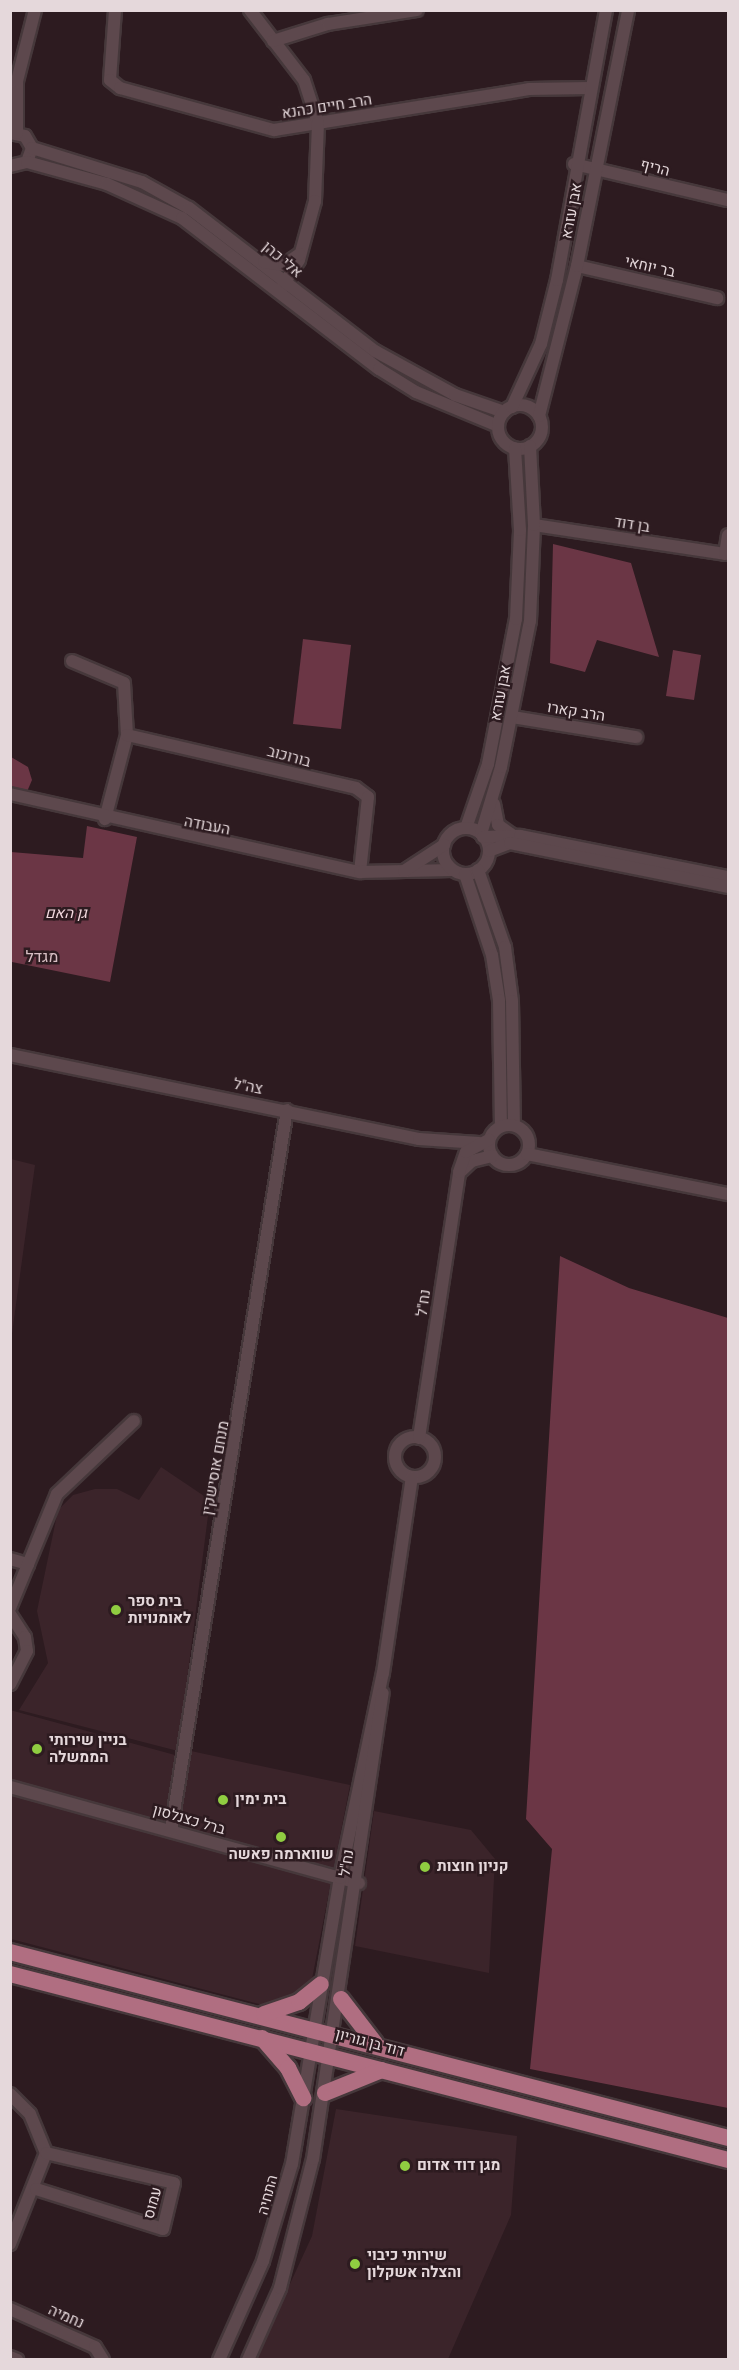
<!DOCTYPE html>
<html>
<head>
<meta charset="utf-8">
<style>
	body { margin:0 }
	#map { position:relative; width:739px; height:2370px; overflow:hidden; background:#2d1b20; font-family:Georgia,Heebo,serif }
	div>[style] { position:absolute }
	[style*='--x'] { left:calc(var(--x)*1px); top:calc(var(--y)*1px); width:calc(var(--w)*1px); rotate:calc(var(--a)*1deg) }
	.built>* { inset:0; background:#3b242a }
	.green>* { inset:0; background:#6b3645 }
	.roads { filter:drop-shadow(2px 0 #46383b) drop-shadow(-2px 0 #46383b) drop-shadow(0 2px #46383b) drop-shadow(0 -2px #46383b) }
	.minor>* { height:12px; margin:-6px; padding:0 6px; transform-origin:6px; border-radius:6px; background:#5d484d }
	.minor>.ring { margin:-6px; padding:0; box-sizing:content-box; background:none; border:12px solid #5d484d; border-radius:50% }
	.major>* { height:16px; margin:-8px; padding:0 8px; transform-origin:8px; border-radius:8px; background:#b06e81 }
	.dots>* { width:16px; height:16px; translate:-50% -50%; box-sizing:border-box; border:3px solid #2d1b20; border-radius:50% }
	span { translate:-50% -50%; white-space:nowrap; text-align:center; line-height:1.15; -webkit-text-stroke:5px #2d1b20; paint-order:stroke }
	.street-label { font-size:15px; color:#e5d8db }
	.park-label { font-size:15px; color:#f3d9df; font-style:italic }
	.poi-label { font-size:15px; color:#e5d8db; font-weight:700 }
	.left { translate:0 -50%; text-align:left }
	.neighbourhood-label { font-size:16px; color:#d7bec3 }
	.frame { position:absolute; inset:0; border:12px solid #e5d8db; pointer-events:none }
</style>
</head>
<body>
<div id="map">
	<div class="built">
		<div style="clip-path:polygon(11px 1159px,35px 1165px,11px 1341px,10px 1159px)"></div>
		<div style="clip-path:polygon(161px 1467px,210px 1500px,178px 1751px,19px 1710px,48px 1663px,37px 1611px,58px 1510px,73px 1495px,95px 1489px,117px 1489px,139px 1500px)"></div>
		<div style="clip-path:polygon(10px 1710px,175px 1755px,191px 1751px,350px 1785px,312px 1979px,295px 1997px,263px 2005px,11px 1939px)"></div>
		<div style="clip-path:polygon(374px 1811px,471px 1830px,495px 1859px,489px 1973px,355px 1946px)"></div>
		<div style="clip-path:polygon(336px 2109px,517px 2136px,511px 2215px,448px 2359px,255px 2360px,312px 2236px)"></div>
	</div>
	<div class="green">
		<div style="clip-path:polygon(553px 544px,631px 563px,659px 657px,597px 640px,585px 672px,550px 663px)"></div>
		<div style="clip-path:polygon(303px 639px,351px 645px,341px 729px,293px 724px)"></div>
		<div style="clip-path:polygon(673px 650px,701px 655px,694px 700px,666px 696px)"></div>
		<div style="clip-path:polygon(11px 757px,28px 767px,32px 780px,26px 794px,11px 791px)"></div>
		<div style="clip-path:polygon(87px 826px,137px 837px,110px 982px,12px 962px,11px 852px,83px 858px)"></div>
		<div style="clip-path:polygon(560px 1256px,629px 1288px,728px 1318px,728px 2108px,530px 2069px,552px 1849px,526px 1819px)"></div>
	</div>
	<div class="roads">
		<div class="minor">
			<div style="--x:115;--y:10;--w:70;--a:94.1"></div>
			<div style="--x:110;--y:80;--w:13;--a:39"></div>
			<div style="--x:120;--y:88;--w:160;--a:15.3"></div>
			<div style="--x:274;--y:130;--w:258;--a:-9.1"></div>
			<div style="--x:529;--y:89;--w:60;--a:-1"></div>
			<div style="--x:250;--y:10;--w:88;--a:52.4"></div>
			<div style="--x:304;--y:80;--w:45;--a:72"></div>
			<div style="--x:318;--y:123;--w:78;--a:92.2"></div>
			<div style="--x:315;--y:201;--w:61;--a:105.2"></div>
			<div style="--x:299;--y:260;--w:32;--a:122"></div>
			<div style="--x:273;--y:41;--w:58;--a:-17.2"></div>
			<div style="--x:328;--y:24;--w:90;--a:-8.9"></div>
			<div style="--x:10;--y:133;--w:15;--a:11"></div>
			<div style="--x:25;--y:136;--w:14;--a:60"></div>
			<div style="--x:32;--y:148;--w:15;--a:110"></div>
			<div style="--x:27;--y:162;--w:17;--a:167"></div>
			<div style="--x:17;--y:133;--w:52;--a:-90"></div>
			<div style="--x:17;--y:81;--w:73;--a:-75.8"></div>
			<div style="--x:32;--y:148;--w:115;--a:17.2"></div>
			<div style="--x:142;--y:182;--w:54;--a:29"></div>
			<div style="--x:189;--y:208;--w:235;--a:37.6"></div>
			<div style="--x:375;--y:351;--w:91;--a:28.8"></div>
			<div style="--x:455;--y:395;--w:52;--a:19.1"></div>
			<div style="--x:27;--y:162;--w:83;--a:15.4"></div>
			<div style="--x:107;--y:184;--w:82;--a:24.4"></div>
			<div style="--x:182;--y:218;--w:248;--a:37.5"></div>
			<div style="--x:379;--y:369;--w:44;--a:31.9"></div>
			<div style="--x:416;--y:392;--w:89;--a:22.5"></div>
			<div style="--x:574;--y:164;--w:158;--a:13.2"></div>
			<div style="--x:264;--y:262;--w:20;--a:9"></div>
			<div style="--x:284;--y:265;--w:19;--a:-35"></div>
			<div style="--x:577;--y:266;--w:144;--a:12.9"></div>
			<div class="ring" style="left:498px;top:405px;width:32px;height:32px"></div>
			<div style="--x:512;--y:407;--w:69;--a:-65.3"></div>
			<div style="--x:541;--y:344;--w:66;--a:-76"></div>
			<div style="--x:557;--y:280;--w:274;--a:-79.7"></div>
			<div style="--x:539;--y:416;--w:155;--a:-75.8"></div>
			<div style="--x:577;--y:266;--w:261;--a:-78.7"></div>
			<div style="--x:534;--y:525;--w:193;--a:8.6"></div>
			<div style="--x:725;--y:554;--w:19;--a:-81"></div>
			<div style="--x:72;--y:661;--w:56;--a:22.9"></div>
			<div style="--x:124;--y:683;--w:52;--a:86.7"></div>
			<div style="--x:127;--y:735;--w:87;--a:104.7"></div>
			<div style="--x:512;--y:717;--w:126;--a:9.2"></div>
			<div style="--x:127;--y:735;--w:235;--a:13"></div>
			<div style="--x:356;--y:788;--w:15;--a:37"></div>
			<div style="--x:368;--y:797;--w:75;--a:96.1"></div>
			<div style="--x:10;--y:794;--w:359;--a:12.6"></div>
			<div style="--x:360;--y:872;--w:92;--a:-1.2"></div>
			<div style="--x:494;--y:804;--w:21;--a:79"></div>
			<div style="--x:498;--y:825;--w:16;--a:35"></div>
			<div style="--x:466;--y:828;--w:68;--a:-71"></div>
			<div style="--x:488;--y:764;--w:148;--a:-79.1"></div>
			<div style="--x:516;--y:619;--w:89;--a:-87.4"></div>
			<div style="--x:520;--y:530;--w:82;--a:-93.5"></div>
			<div class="ring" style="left:443px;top:828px;width:34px;height:34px"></div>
			<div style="--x:481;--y:834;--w:70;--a:-73.4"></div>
			<div style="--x:501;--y:767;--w:149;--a:-78.8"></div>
			<div style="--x:530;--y:621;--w:96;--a:-87.6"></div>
			<div style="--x:534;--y:525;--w:79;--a:-92.9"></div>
			<div style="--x:483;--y:837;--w:37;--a:-2"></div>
			<div style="--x:520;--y:836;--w:212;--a:11.2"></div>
			<div style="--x:489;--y:851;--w:22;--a:-21"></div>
			<div style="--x:510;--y:843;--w:222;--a:11.4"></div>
			<div style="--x:478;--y:870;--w:82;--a:70.7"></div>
			<div style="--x:505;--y:947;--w:54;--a:82.6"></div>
			<div style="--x:512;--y:1001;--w:124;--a:89.1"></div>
			<div style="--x:404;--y:871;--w:48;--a:-33"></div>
			<div style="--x:465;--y:874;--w:85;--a:71.6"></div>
			<div style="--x:492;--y:955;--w:46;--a:81.2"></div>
			<div style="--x:499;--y:1000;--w:126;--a:89.1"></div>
			<div style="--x:10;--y:1055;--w:418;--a:11.6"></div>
			<div style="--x:419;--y:1139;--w:60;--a:3.8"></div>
			<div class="ring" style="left:489px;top:1125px;width:28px;height:28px"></div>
			<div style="--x:527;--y:1154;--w:205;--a:11.3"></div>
			<div style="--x:460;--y:1172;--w:16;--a:-43"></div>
			<div style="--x:472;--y:1161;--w:21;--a:-14"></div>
			<div class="ring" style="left:395px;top:1437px;width:28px;height:28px"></div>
			<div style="--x:419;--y:1438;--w:269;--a:-81.4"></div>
			<div style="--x:459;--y:1172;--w:21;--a:-71"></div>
			<div style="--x:466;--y:1152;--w:26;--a:-28"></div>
			<div style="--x:10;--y:1559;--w:19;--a:16"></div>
			<div style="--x:10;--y:1608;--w:123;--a:-67.6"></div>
			<div style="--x:57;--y:1494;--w:106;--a:-43.5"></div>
			<div style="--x:10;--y:1614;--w:27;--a:57"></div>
			<div style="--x:25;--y:1637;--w:14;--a:82"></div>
			<div style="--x:27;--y:1651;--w:37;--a:117"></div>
			<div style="--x:10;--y:1787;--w:362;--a:15.4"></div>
			<div style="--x:171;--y:1830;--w:729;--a:-80.85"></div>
			<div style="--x:10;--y:2094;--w:28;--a:45"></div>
			<div style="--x:30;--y:2114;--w:42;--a:67.7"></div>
			<div style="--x:46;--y:2153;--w:98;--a:111.6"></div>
			<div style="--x:36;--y:2189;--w:133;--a:17.5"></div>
			<div style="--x:163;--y:2229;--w:47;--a:-76.6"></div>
			<div style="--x:174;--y:2183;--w:131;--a:-166.8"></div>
			<div style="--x:10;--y:2309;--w:93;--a:24.1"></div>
			<div style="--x:95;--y:2347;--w:15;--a:58"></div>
			<div style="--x:10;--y:2357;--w:8;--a:23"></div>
			<div style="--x:219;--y:2360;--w:108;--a:-66"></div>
			<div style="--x:263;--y:2261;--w:101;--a:-73.4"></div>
			<div style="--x:292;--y:2164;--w:290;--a:-80.5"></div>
			<div style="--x:340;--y:1878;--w:209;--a:-78.2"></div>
			<div style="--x:383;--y:1673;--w:198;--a:-81.6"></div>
			<div style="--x:248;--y:2360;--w:79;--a:-66"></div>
			<div style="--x:280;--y:2288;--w:133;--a:-75.7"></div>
			<div style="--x:313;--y:2159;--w:471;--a:-81.5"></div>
		</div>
		<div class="major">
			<div style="--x:10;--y:1952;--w:742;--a:14.52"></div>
			<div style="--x:10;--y:1974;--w:742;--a:14.52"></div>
			<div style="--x:341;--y:1999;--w:56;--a:52.3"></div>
			<div style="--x:264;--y:2014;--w:37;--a:-19"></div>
			<div style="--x:299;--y:2002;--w:28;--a:-39"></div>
			<div style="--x:262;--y:2038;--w:40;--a:49"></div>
			<div style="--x:288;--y:2068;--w:34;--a:63"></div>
			<div style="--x:325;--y:2093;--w:61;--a:-22"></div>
		</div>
	</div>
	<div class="dots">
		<div style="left:116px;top:1610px;background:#90cd41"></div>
		<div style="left:37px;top:1749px;background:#90cd41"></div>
		<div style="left:223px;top:1800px;background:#90cd41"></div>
		<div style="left:281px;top:1837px;background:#90cd41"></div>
		<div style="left:425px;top:1867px;background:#90cd41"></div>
		<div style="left:405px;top:2166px;background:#90cd41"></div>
		<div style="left:355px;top:2264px;background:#90cd41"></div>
	</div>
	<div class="street-label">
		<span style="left:327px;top:107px;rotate:-9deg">הרב חיים כהנא</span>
		<span style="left:655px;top:168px;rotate:15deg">הריף</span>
		<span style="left:572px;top:211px;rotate:-79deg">אבן עזרא</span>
		<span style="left:282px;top:260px;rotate:40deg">אלי כהן</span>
		<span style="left:650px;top:267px;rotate:13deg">בר יוחאי</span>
		<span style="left:632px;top:525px;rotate:9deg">בן דוד</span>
		<span style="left:501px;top:693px;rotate:-79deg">אבן עזרא</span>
		<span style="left:576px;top:712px;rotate:9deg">הרב קארו</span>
		<span style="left:289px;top:757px;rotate:15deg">בורוכוב</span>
		<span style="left:207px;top:826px;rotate:11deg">העבודה</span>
		<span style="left:248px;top:1087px;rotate:11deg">צה"ל</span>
		<span style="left:424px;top:1303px;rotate:-82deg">נח"ל</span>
		<span style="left:216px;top:1468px;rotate:-80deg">מנחם אוסישקין</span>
		<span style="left:189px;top:1820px;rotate:16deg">ברל כצנלסון</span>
		<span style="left:347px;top:1863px;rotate:-81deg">נח"ל</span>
		<span style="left:370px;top:2043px;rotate:15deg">דוד בן גוריון</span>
		<span style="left:268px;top:2195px;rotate:-75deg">התחיה</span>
		<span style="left:153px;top:2203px;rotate:-75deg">עמוס</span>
		<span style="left:66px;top:2317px;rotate:24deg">נחמיה</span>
	</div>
	<div class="park-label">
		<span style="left:66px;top:914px">גן האם</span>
	</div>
	<div class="poi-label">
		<span class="left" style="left:128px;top:1610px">בית ספר<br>לאומנויות</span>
		<span class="left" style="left:49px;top:1749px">בניין שירותי<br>הממשלה</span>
		<span class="left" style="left:235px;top:1800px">בית ימין</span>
		<span style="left:281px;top:1855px">שווארמה פאשה</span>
		<span class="left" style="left:437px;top:1867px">קניון חוצות</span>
		<span class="left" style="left:417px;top:2166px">מגן דוד אדום</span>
		<span class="left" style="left:367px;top:2264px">שירותי כיבוי<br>והצלה אשקלון</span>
	</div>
	<div class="neighbourhood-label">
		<span style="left:42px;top:957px">מגדל</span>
	</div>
	<div class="frame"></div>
</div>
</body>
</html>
